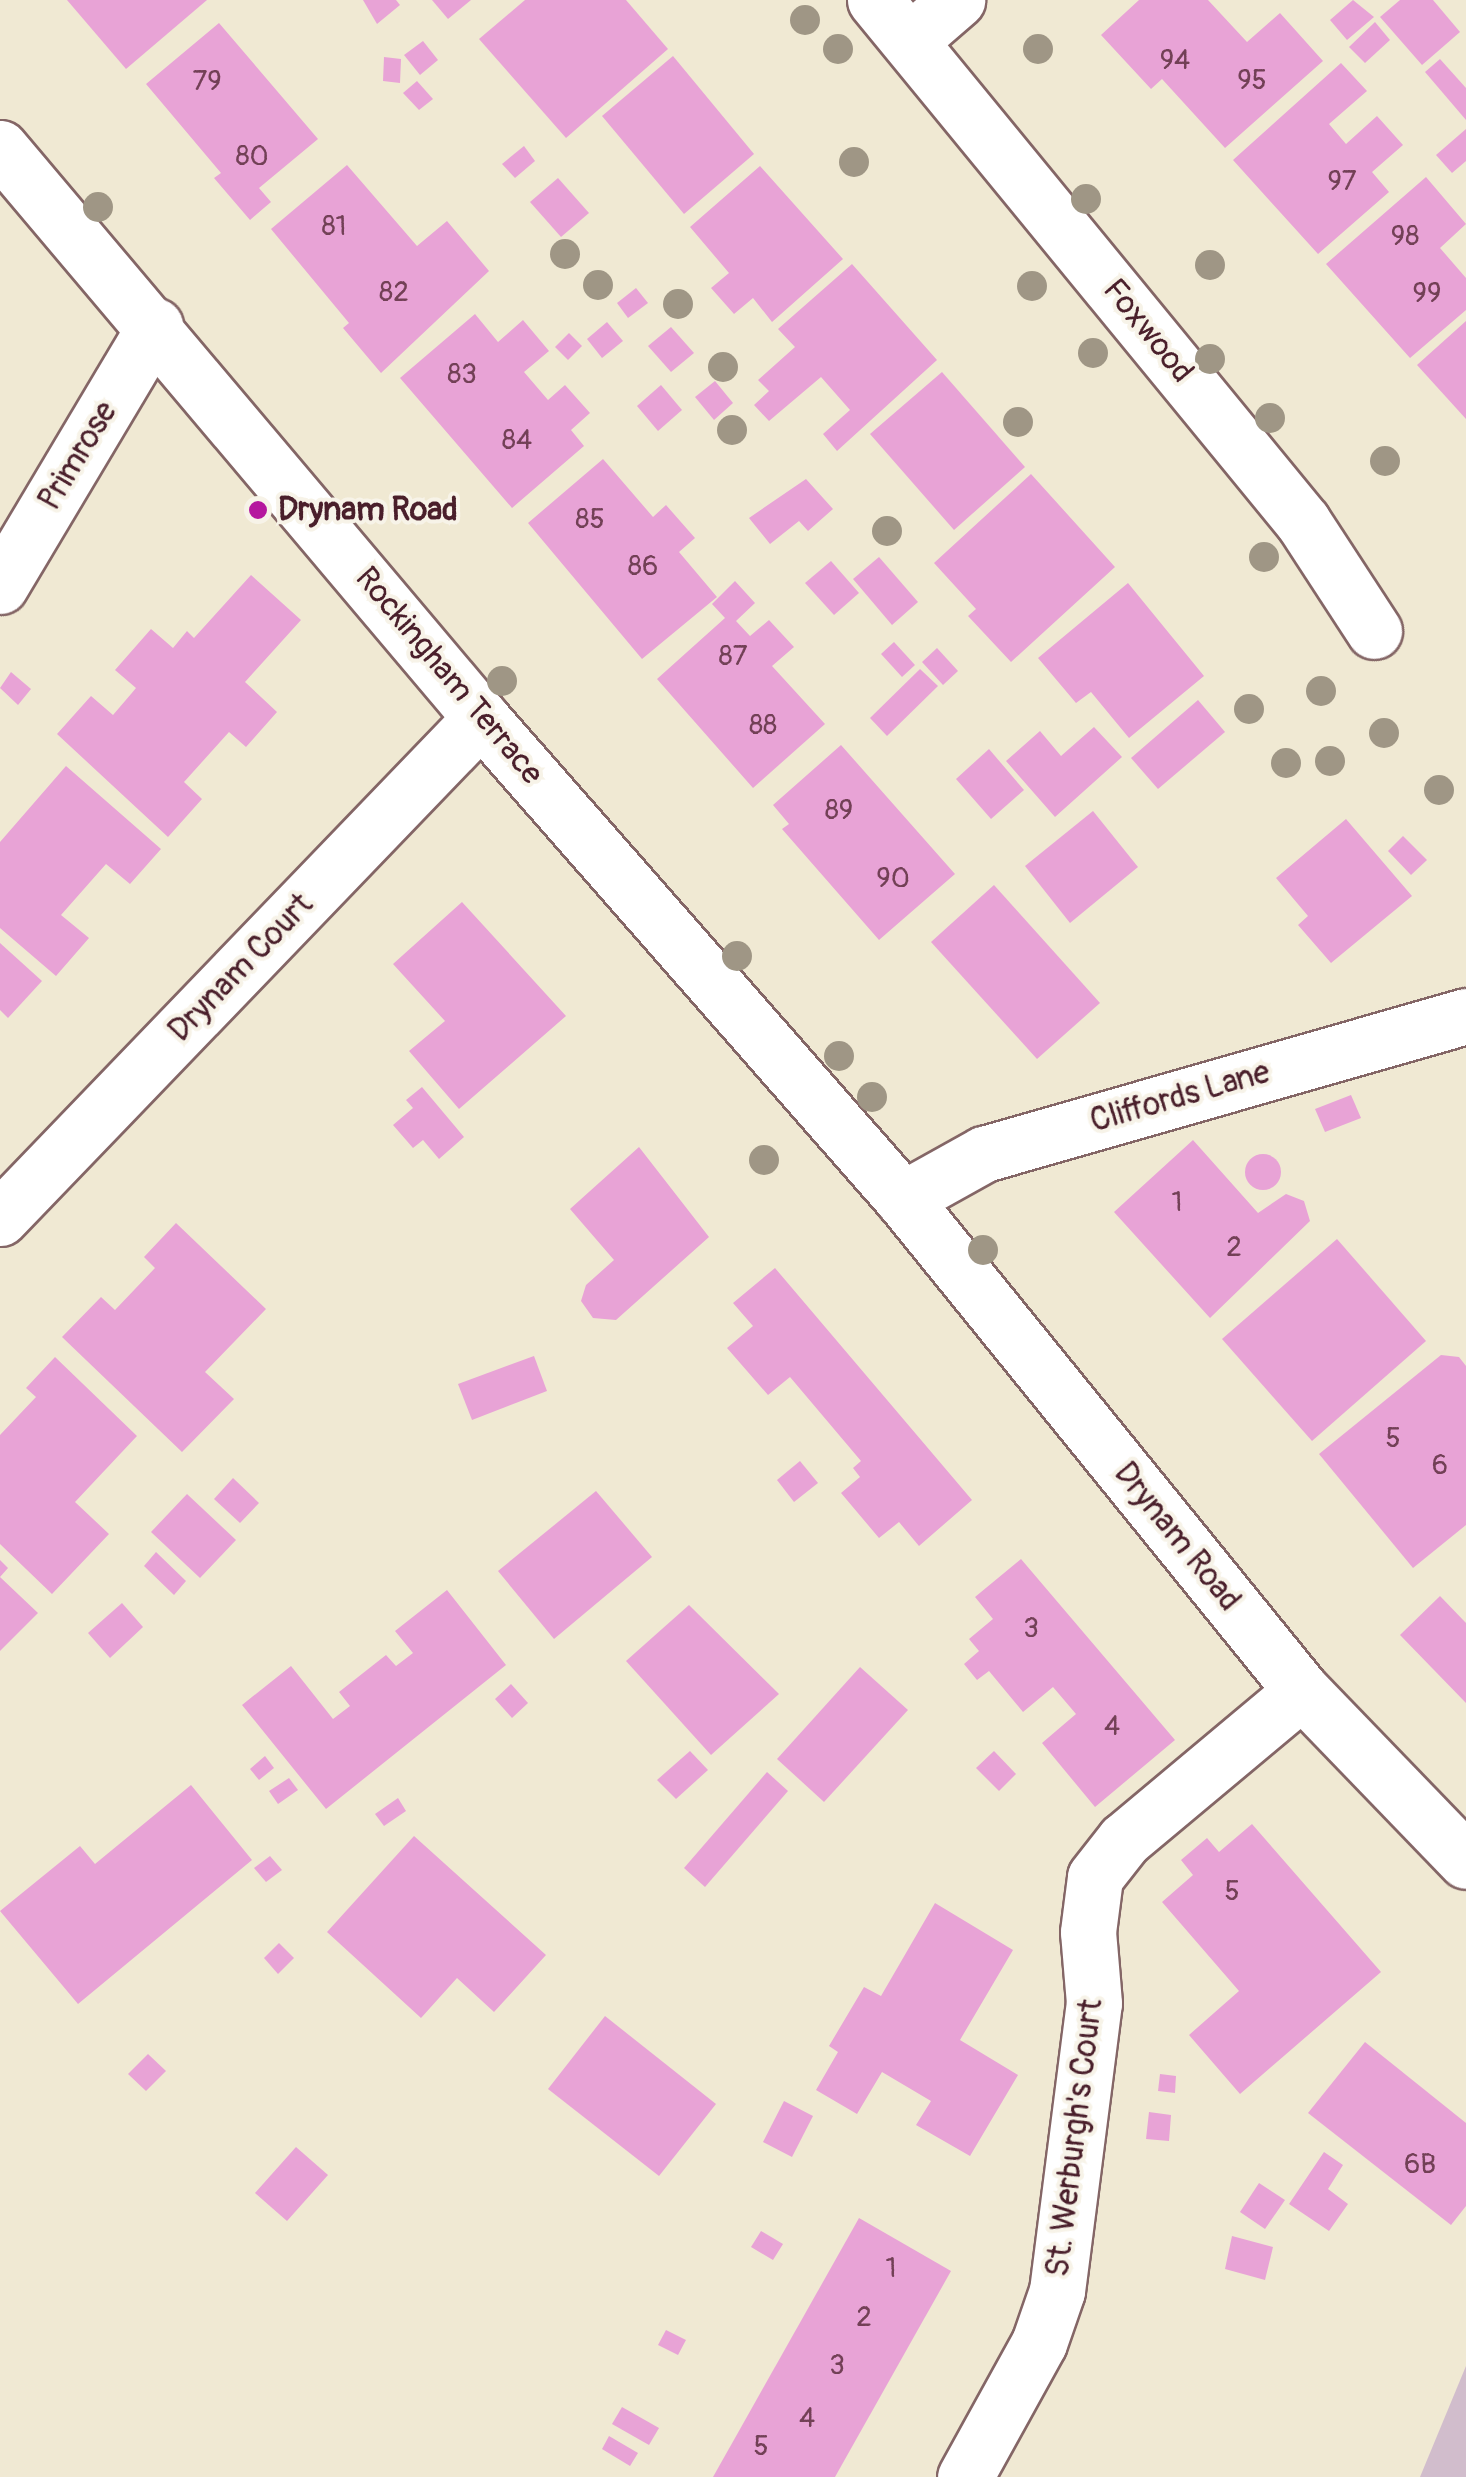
<!DOCTYPE html>
<html>
<head>
<meta charset="utf-8">
<style>
	body { margin:0 }
	#map { position:relative; width:1466px; height:2477px; overflow:hidden; background:#f0e9d3; font-family:Pangolin,sans-serif }
	div>[style] { position:absolute }
	[style*='--x'] { left:calc(var(--x)*1px); top:calc(var(--y)*1px); width:calc(var(--w)*1px); rotate:calc(var(--a)*1deg) }
	.industrial>* { inset:0; background:#d1bdcc }
	.building>* { inset:0; background:#e8a3d6 }
	.round { border-radius:50% }
	.roads { filter:drop-shadow(2px 0 #846666) drop-shadow(-2px 0 #846666) drop-shadow(0 2px #846666) drop-shadow(0 -2px #846666) }
	.minor>* { height:55px; margin:-27.5px; padding:0 27.5px; transform-origin:27.5px; border-radius:27.5px; background:#fff }
	.tertiary>* { height:55px; margin:-27.5px; padding:0 27.5px; transform-origin:27.5px; border-radius:27.5px; background:#fff }
	.trees>* { width:30px; height:30px; margin:-15px; border-radius:50%; background:#9f9685 }
	.dots>* { width:28px; height:28px; translate:-50% -50%; box-sizing:border-box; border:5px solid #f7f3e8; border-radius:50% }
	span { translate:-50% -50%; white-space:nowrap; text-align:center; line-height:1.15; -webkit-text-stroke:8px #f7f3e8; paint-order:stroke }
	.number-label { font-size:28px; color:#724056 }
	.number-label span { -webkit-text-stroke-width:0 }
	.street-label { font-size:32px; color:#4a1f2b }
	.poi-label { font-size:32px; color:#4a1f2b; font-weight:700 }
	.left { translate:0 -50%; text-align:left }
</style>
</head>
<body>
<div id="map">
	<div class="industrial">
		<div style="clip-path:polygon(1466px 2366px,1466px 2477px,1420px 2477px)"></div>
	</div>
	<div class="building">
		<div style="clip-path:polygon(67px 0,207px 0,126px 69px)"></div>
		<div style="clip-path:polygon(363px 0,396px 0,400px 5px,377px 24px)"></div>
		<div style="clip-path:polygon(432px 0,471px 0,448px 19px)"></div>
		<div style="clip-path:polygon(525px 0,626px 0,668px 49px,566px 138px,479px 39px)"></div>
		<div style="clip-path:polygon(1139px 0,1208px 0,1247px 42px,1280px 13px,1323px 61px,1225px 148px,1162px 79px,1151px 89px,1101px 35px)"></div>
		<div style="clip-path:polygon(1353px 0,1374px 17px,1347px 40px,1330px 20px)"></div>
		<div style="clip-path:polygon(1400px 0,1433px 0,1460px 32px,1422px 65px,1380px 17px)"></div>
		<div style="clip-path:polygon(1375px 22px,1390px 40px,1365px 63px,1349px 47px)"></div>
		<div style="clip-path:polygon(219px 23px,318px 139px,259px 188px,271px 202px,250px 220px,214px 178px,221px 173px,146px 84px)"></div>
		<div style="clip-path:polygon(423px 41px,438px 60px,420px 75px,404px 55px)"></div>
		<div style="clip-path:polygon(673px 56px,754px 154px,684px 214px,602px 116px)"></div>
		<div style="clip-path:polygon(384px 57px,401px 59px,400px 83px,383px 81px)"></div>
		<div style="clip-path:polygon(1440px 59px,1466px 88px,1466px 120px,1425px 72px)"></div>
		<div style="clip-path:polygon(1341px 63px,1367px 91px,1329px 124px,1346px 144px,1377px 116px,1403px 145px,1372px 172px,1389px 192px,1318px 254px,1233px 160px)"></div>
		<div style="clip-path:polygon(417px 81px,433px 99px,419px 110px,403px 93px)"></div>
		<div style="clip-path:polygon(1466px 129px,1466px 161px,1452px 173px,1436px 155px)"></div>
		<div style="clip-path:polygon(524px 146px,535px 161px,515px 178px,502px 164px)"></div>
		<div style="clip-path:polygon(347px 165px,417px 246px,447px 221px,489px 271px,381px 373px,343px 328px,349px 323px,271px 229px)"></div>
		<div style="clip-path:polygon(760px 166px,843px 259px,772px 322px,753px 298px,734px 314px,711px 288px,729px 273px,690px 227px)"></div>
		<div style="clip-path:polygon(1426px 177px,1466px 224px,1440px 248px,1466px 278px,1466px 310px,1410px 358px,1326px 264px)"></div>
		<div style="clip-path:polygon(558px 178px,589px 213px,561px 237px,530px 202px)"></div>
		<div style="clip-path:polygon(852px 264px,937px 360px,837px 451px,823px 434px,850px 410px,821px 377px,769px 421px,754px 405px,769px 391px,758px 380px,795px 347px,778px 329px)"></div>
		<div style="clip-path:polygon(636px 288px,648px 303px,628px 318px,617px 303px)"></div>
		<div style="clip-path:polygon(475px 314px,498px 342px,523px 320px,549px 351px,524px 372px,548px 400px,565px 385px,590px 413px,571px 430px,584px 446px,512px 508px,400px 378px)"></div>
		<div style="clip-path:polygon(1466px 321px,1466px 419px,1417px 365px)"></div>
		<div style="clip-path:polygon(607px 322px,623px 341px,602px 358px,587px 339px)"></div>
		<div style="clip-path:polygon(671px 327px,694px 353px,671px 372px,648px 346px)"></div>
		<div style="clip-path:polygon(569px 333px,582px 346px,568px 360px,555px 347px)"></div>
		<div style="clip-path:polygon(942px 372px,1025px 467px,954px 530px,870px 434px)"></div>
		<div style="clip-path:polygon(715px 381px,733px 403px,714px 420px,695px 397px)"></div>
		<div style="clip-path:polygon(661px 385px,682px 410px,658px 431px,637px 406px)"></div>
		<div style="clip-path:polygon(603px 459px,653px 517px,666px 505px,695px 538px,679px 552px,717px 597px,642px 659px,528px 523px)"></div>
		<div style="clip-path:polygon(1031px 474px,1115px 567px,1011px 662px,968px 616px,976px 609px,934px 563px)"></div>
		<div style="clip-path:polygon(806px 479px,833px 509px,808px 531px,799px 521px,770px 544px,749px 518px)"></div>
		<div style="clip-path:polygon(879px 557px,918px 602px,892px 625px,853px 579px)"></div>
		<div style="clip-path:polygon(831px 561px,859px 593px,834px 615px,805px 583px)"></div>
		<div style="clip-path:polygon(251px 575px,301px 620px,245px 682px,277px 712px,246px 747px,229px 732px,184px 782px,202px 799px,168px 837px,57px 734px,91px 696px,113px 715px,131px 694px,136px 688px,115px 670px,151px 629px,173px 648px,187px 631px,194px 638px)"></div>
		<div style="clip-path:polygon(735px 581px,755px 603px,736px 621px,750px 636px,769px 620px,794px 647px,772px 666px,825px 724px,753px 788px,657px 679px,725px 618px,712px 604px)"></div>
		<div style="clip-path:polygon(1128px 583px,1204px 676px,1129px 738px,1091px 692px,1076px 703px,1038px 658px)"></div>
		<div style="clip-path:polygon(894px 642px,915px 665px,902px 677px,881px 654px)"></div>
		<div style="clip-path:polygon(937px 648px,958px 671px,943px 685px,922px 662px)"></div>
		<div style="clip-path:polygon(920px 669px,938px 686px,887px 736px,870px 718px)"></div>
		<div style="clip-path:polygon(11px 672px,31px 689px,18px 705px,0 688px)"></div>
		<div style="clip-path:polygon(1198px 700px,1225px 732px,1158px 789px,1131px 758px)"></div>
		<div style="clip-path:polygon(1094px 727px,1122px 757px,1055px 817px,1006px 761px,1040px 731px,1061px 756px)"></div>
		<div style="clip-path:polygon(841px 745px,955px 874px,879px 940px,782px 829px,789px 824px,773px 805px)"></div>
		<div style="clip-path:polygon(989px 749px,1024px 790px,991px 819px,956px 779px)"></div>
		<div style="clip-path:polygon(66px 766px,161px 849px,130px 884px,106px 864px,61px 915px,89px 938px,56px 976px,0 928px,0 842px)"></div>
		<div style="clip-path:polygon(1093px 811px,1138px 867px,1070px 923px,1025px 866px)"></div>
		<div style="clip-path:polygon(1346px 819px,1412px 896px,1331px 963px,1298px 925px,1308px 916px,1276px 878px)"></div>
		<div style="clip-path:polygon(1403px 836px,1427px 860px,1411px 875px,1388px 851px)"></div>
		<div style="clip-path:polygon(994px 885px,1100px 1003px,1037px 1059px,931px 942px)"></div>
		<div style="clip-path:polygon(462px 902px,566px 1016px,459px 1109px,409px 1051px,445px 1021px,393px 964px)"></div>
		<div style="clip-path:polygon(0 943px,42px 981px,8px 1018px,0 1010px)"></div>
		<div style="clip-path:polygon(422px 1087px,464px 1137px,439px 1159px,423px 1140px,413px 1148px,393px 1125px,413px 1108px,406px 1100px)"></div>
		<div style="clip-path:polygon(1351px 1095px,1361px 1118px,1325px 1132px,1315px 1109px)"></div>
		<div style="clip-path:polygon(1193px 1140px,1258px 1213px,1286px 1194px,1304px 1201px,1310px 1221px,1210px 1318px,1114px 1212px)"></div>
		<div style="clip-path:polygon(639px 1147px,709px 1237px,616px 1320px,593px 1318px,581px 1301px,586px 1285px,614px 1260px,570px 1209px)"></div>
		<div class="round" style="left:1245px;top:1154px;width:36px;height:36px"></div>
		<div style="clip-path:polygon(176px 1223px,266px 1309px,205px 1372px,234px 1399px,182px 1452px,62px 1337px,101px 1297px,115px 1310px,155px 1268px,144px 1257px)"></div>
		<div style="clip-path:polygon(1337px 1239px,1426px 1341px,1312px 1441px,1222px 1339px)"></div>
		<div style="clip-path:polygon(775px 1268px,972px 1500px,919px 1546px,899px 1522px,879px 1538px,841px 1493px,860px 1477px,853px 1468px,861px 1461px,790px 1377px,768px 1395px,727px 1348px,753px 1326px,733px 1303px)"></div>
		<div style="clip-path:polygon(1441px 1355px,1459px 1357px,1466px 1366px,1466px 1525px,1413px 1568px,1319px 1454px)"></div>
		<div style="clip-path:polygon(534px 1356px,547px 1391px,472px 1420px,458px 1384px)"></div>
		<div style="clip-path:polygon(55px 1357px,137px 1436px,75px 1502px,109px 1534px,52px 1594px,0 1544px,0 1435px,36px 1397px,26px 1388px)"></div>
		<div style="clip-path:polygon(800px 1461px,818px 1483px,794px 1502px,777px 1480px)"></div>
		<div style="clip-path:polygon(233px 1478px,259px 1503px,240px 1523px,214px 1499px)"></div>
		<div style="clip-path:polygon(596px 1491px,652px 1557px,554px 1639px,498px 1571px)"></div>
		<div style="clip-path:polygon(187px 1494px,236px 1540px,200px 1578px,151px 1532px)"></div>
		<div style="clip-path:polygon(156px 1552px,186px 1581px,174px 1595px,144px 1566px)"></div>
		<div style="clip-path:polygon(1021px 1559px,1175px 1740px,1095px 1807px,1042px 1743px,1076px 1714px,1053px 1687px,1023px 1712px,989px 1671px,977px 1680px,964px 1664px,979px 1651px,969px 1639px,993px 1619px,975px 1597px)"></div>
		<div style="clip-path:polygon(0 1560px,8px 1568px,0 1577px,38px 1613px,0 1651px)"></div>
		<div style="clip-path:polygon(447px 1590px,506px 1665px,326px 1809px,242px 1705px,291px 1666px,333px 1719px,350px 1706px,339px 1692px,386px 1655px,396px 1666px,413px 1653px,395px 1631px)"></div>
		<div style="clip-path:polygon(1440px 1596px,1466px 1623px,1466px 1703px,1400px 1635px)"></div>
		<div style="clip-path:polygon(122px 1603px,143px 1627px,110px 1658px,88px 1633px)"></div>
		<div style="clip-path:polygon(689px 1605px,779px 1694px,711px 1755px,626px 1661px)"></div>
		<div style="clip-path:polygon(860px 1667px,908px 1710px,824px 1802px,777px 1759px)"></div>
		<div style="clip-path:polygon(511px 1684px,528px 1703px,512px 1718px,495px 1699px)"></div>
		<div style="clip-path:polygon(690px 1751px,708px 1770px,676px 1799px,657px 1780px)"></div>
		<div style="clip-path:polygon(994px 1751px,1016px 1774px,999px 1791px,976px 1768px)"></div>
		<div style="clip-path:polygon(265px 1756px,274px 1768px,259px 1780px,250px 1769px)"></div>
		<div style="clip-path:polygon(767px 1772px,788px 1791px,705px 1887px,684px 1868px)"></div>
		<div style="clip-path:polygon(289px 1778px,298px 1790px,278px 1804px,269px 1791px)"></div>
		<div style="clip-path:polygon(191px 1785px,252px 1860px,78px 2004px,0 1911px,80px 1846px,95px 1864px)"></div>
		<div style="clip-path:polygon(398px 1798px,406px 1811px,384px 1826px,375px 1814px)"></div>
		<div style="clip-path:polygon(1252px 1824px,1381px 1972px,1240px 2094px,1189px 2035px,1239px 1991px,1162px 1902px,1193px 1875px,1181px 1860px,1207px 1838px,1219px 1852px)"></div>
		<div style="clip-path:polygon(414px 1836px,546px 1955px,494px 2012px,457px 1978px,421px 2018px,327px 1932px)"></div>
		<div style="clip-path:polygon(270px 1856px,282px 1870px,266px 1882px,254px 1868px)"></div>
		<div style="clip-path:polygon(935px 1903px,1013px 1950px,960px 2040px,1018px 2075px,970px 2156px,916px 2125px,931px 2101px,882px 2072px,857px 2114px,816px 2090px,838px 2052px,829px 2046px,864px 1987px,881px 1996px)"></div>
		<div style="clip-path:polygon(279px 1943px,294px 1958px,278px 1974px,264px 1958px)"></div>
		<div style="clip-path:polygon(605px 2016px,716px 2104px,659px 2176px,548px 2089px)"></div>
		<div style="clip-path:polygon(1365px 2042px,1466px 2123px,1466px 2206px,1451px 2225px,1308px 2113px)"></div>
		<div style="clip-path:polygon(148px 2054px,166px 2071px,146px 2091px,128px 2074px)"></div>
		<div style="clip-path:polygon(1160px 2074px,1176px 2076px,1175px 2093px,1158px 2091px)"></div>
		<div style="clip-path:polygon(784px 2101px,813px 2116px,792px 2157px,763px 2142px)"></div>
		<div style="clip-path:polygon(1149px 2112px,1171px 2115px,1169px 2141px,1146px 2139px)"></div>
		<div style="clip-path:polygon(296px 2147px,328px 2175px,287px 2221px,255px 2193px)"></div>
		<div style="clip-path:polygon(1324px 2152px,1343px 2165px,1328px 2189px,1348px 2204px,1329px 2231px,1289px 2204px)"></div>
		<div style="clip-path:polygon(1259px 2183px,1285px 2200px,1265px 2229px,1240px 2212px)"></div>
		<div style="clip-path:polygon(859px 2218px,951px 2271px,835px 2477px,713px 2477px)"></div>
		<div style="clip-path:polygon(761px 2231px,783px 2244px,773px 2260px,751px 2247px)"></div>
		<div style="clip-path:polygon(1232px 2236px,1273px 2247px,1265px 2280px,1225px 2269px)"></div>
		<div style="clip-path:polygon(666px 2330px,686px 2340px,678px 2355px,658px 2345px)"></div>
		<div style="clip-path:polygon(622px 2407px,659px 2428px,649px 2445px,612px 2424px)"></div>
		<div style="clip-path:polygon(609px 2436px,638px 2453px,630px 2466px,602px 2449px)"></div>
	</div>
	<div class="roads">
		<div class="minor">
			<div style="--x:875;--y:0;--w:675;--a:50.65"></div>
			<div style="--x:1303;--y:522;--w:130;--a:56.9"></div>
			<div style="--x:912;--y:39;--w:60;--a:-40.9"></div>
			<div style="--x:0;--y:586;--w:303;--a:-59.2"></div>
			<div style="--x:903;--y:1199;--w:93;--a:-29.1"></div>
			<div style="--x:984;--y:1154;--w:501;--a:-15.98"></div>
			<div style="--x:0;--y:1218;--w:694;--a:-46.11"></div>
			<div style="--x:965;--y:2477;--w:153;--a:-61.1"></div>
			<div style="--x:1039;--y:2343;--w:55;--a:-70.9"></div>
			<div style="--x:1057;--y:2291;--w:290;--a:-82.7"></div>
			<div style="--x:1094;--y:2003;--w:71;--a:-94.8"></div>
			<div style="--x:1088;--y:1932;--w:55;--a:-82.7"></div>
			<div style="--x:1095;--y:1877;--w:47;--a:-51.9"></div>
			<div style="--x:1124;--y:1840;--w:232;--a:-39.9"></div>
		</div>
		<div class="tertiary">
			<div style="--x:0;--y:148;--w:746;--a:49.84"></div>
			<div style="--x:481;--y:718;--w:640;--a:48.74"></div>
			<div style="--x:903;--y:1199;--w:633;--a:50.96"></div>
			<div style="--x:1302;--y:1691;--w:236;--a:46"></div>
		</div>
	</div>
	<div class="trees">
		<div style="left:805px;top:20px"></div>
		<div style="left:838px;top:49px"></div>
		<div style="left:1038px;top:49px"></div>
		<div style="left:854px;top:162px"></div>
		<div style="left:1086px;top:199px"></div>
		<div style="left:98px;top:207px"></div>
		<div style="left:565px;top:254px"></div>
		<div style="left:1210px;top:265px"></div>
		<div style="left:598px;top:285px"></div>
		<div style="left:1032px;top:286px"></div>
		<div style="left:678px;top:304px"></div>
		<div style="left:1093px;top:353px"></div>
		<div style="left:1210px;top:359px"></div>
		<div style="left:723px;top:367px"></div>
		<div style="left:1270px;top:418px"></div>
		<div style="left:1018px;top:422px"></div>
		<div style="left:732px;top:430px"></div>
		<div style="left:1385px;top:461px"></div>
		<div style="left:887px;top:531px"></div>
		<div style="left:1264px;top:557px"></div>
		<div style="left:502px;top:681px"></div>
		<div style="left:1321px;top:691px"></div>
		<div style="left:1249px;top:709px"></div>
		<div style="left:1384px;top:733px"></div>
		<div style="left:1330px;top:761px"></div>
		<div style="left:1286px;top:763px"></div>
		<div style="left:1439px;top:790px"></div>
		<div style="left:737px;top:956px"></div>
		<div style="left:839px;top:1056px"></div>
		<div style="left:872px;top:1097px"></div>
		<div style="left:764px;top:1160px"></div>
		<div style="left:983px;top:1250px"></div>
	</div>
	<div class="dots">
		<div style="left:258px;top:510px;background:#b5179e"></div>
	</div>
	<div class="number-label">
		<span style="left:1175px;top:61px">94</span>
		<span style="left:1252px;top:81px">95</span>
		<span style="left:207px;top:82px">79</span>
		<span style="left:252px;top:157px">80</span>
		<span style="left:1342px;top:182px">97</span>
		<span style="left:334px;top:227px">81</span>
		<span style="left:1405px;top:237px">98</span>
		<span style="left:394px;top:293px">82</span>
		<span style="left:1427px;top:294px">99</span>
		<span style="left:462px;top:375px">83</span>
		<span style="left:517px;top:441px">84</span>
		<span style="left:590px;top:520px">85</span>
		<span style="left:643px;top:567px">86</span>
		<span style="left:733px;top:657px">87</span>
		<span style="left:763px;top:726px">88</span>
		<span style="left:839px;top:811px">89</span>
		<span style="left:893px;top:879px">90</span>
		<span style="left:1177px;top:1203px">1</span>
		<span style="left:1234px;top:1248px">2</span>
		<span style="left:1393px;top:1439px">5</span>
		<span style="left:1440px;top:1466px">6</span>
		<span style="left:1031px;top:1629px">3</span>
		<span style="left:1112px;top:1727px">4</span>
		<span style="left:1232px;top:1892px">5</span>
		<span style="left:1420px;top:2165px">6B</span>
		<span style="left:891px;top:2269px">1</span>
		<span style="left:864px;top:2318px">2</span>
		<span style="left:837px;top:2366px">3</span>
		<span style="left:807px;top:2419px">4</span>
		<span style="left:761px;top:2447px">5</span>
	</div>
	<div class="street-label">
		<span style="left:1148px;top:331px;rotate:51deg">Foxwood</span>
		<span style="left:78px;top:456px;rotate:-59deg">Primrose</span>
		<span style="left:449px;top:676px;rotate:50deg">Rockingham Terrace</span>
		<span style="left:241px;top:968px;rotate:-46deg">Drynam Court</span>
		<span style="left:1180px;top:1097px;rotate:-16deg">Cliffords Lane</span>
		<span style="left:1177px;top:1537px;rotate:51deg">Drynam Road</span>
		<span style="left:1075px;top:2138px;rotate:-83deg">St. Werburgh's Court</span>
	</div>
	<div class="poi-label">
		<span class="left" style="left:278px;top:510px">Drynam Road</span>
	</div>
</div>
</body>
</html>
